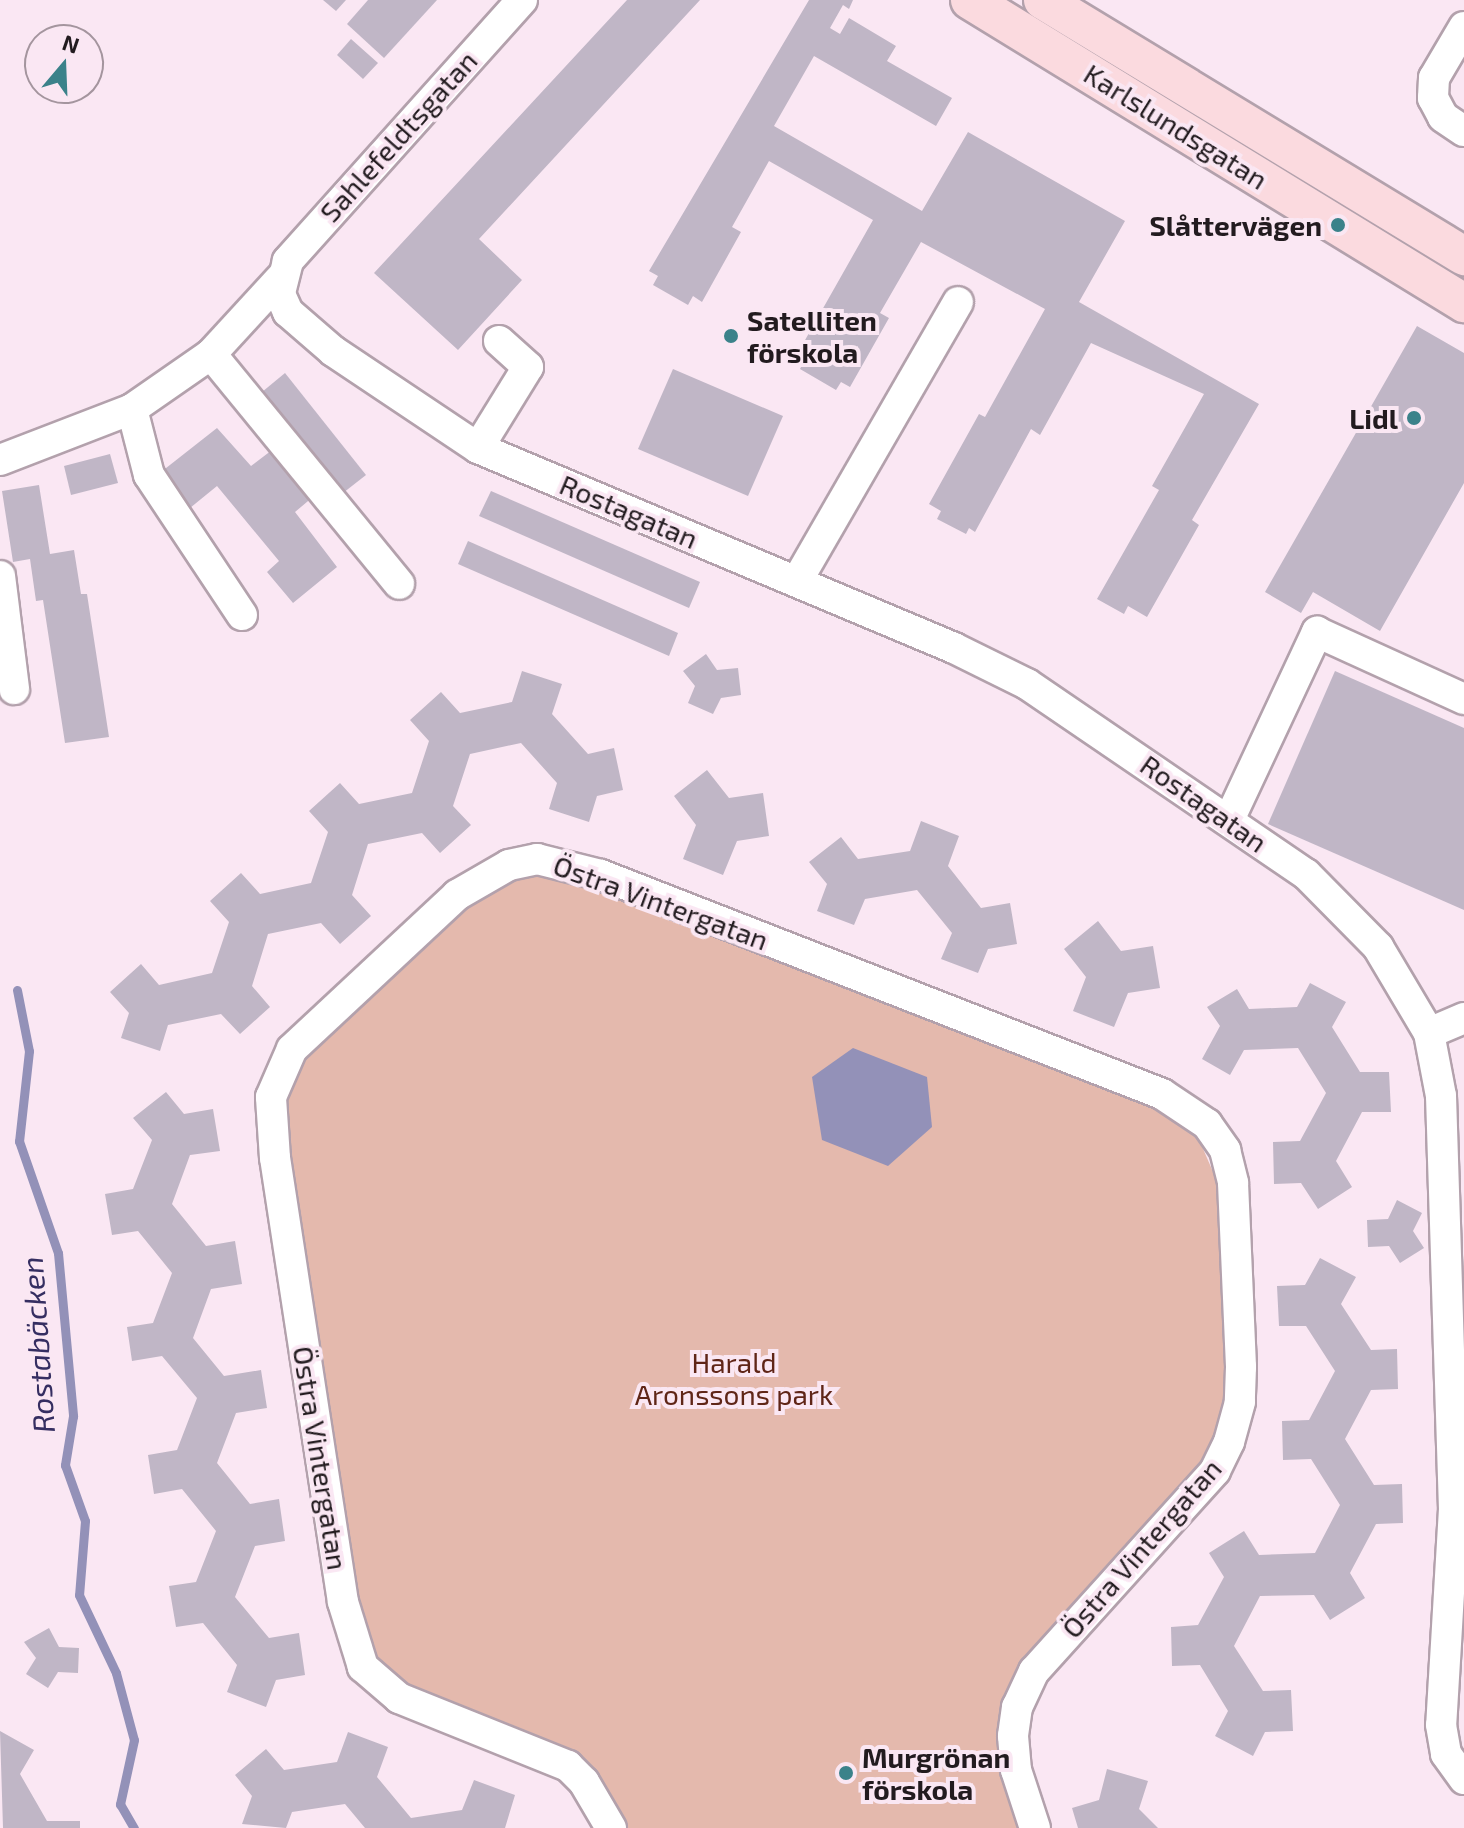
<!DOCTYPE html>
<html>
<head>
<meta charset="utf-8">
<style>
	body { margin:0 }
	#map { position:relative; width:1464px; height:1828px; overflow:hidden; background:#fae7f3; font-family:"Exo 2",sans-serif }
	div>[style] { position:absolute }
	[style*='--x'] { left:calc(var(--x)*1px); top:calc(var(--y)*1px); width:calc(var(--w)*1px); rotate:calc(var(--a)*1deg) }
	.green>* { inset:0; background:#e4b9ad }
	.water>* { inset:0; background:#9391b8 }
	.stream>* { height:9px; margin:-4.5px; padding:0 4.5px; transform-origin:4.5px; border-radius:4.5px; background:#9391b8 }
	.building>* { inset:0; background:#c0b6c6 }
	.roads { filter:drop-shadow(2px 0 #b3a1ac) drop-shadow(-2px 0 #b3a1ac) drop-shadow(0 2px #b3a1ac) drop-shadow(0 -2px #b3a1ac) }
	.minor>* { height:30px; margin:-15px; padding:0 15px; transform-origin:15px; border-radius:15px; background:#fff }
	.major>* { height:38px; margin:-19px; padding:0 19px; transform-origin:19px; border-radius:19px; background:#fbdadf }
	.dots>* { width:22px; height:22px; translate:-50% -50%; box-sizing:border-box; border:4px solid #fae7f3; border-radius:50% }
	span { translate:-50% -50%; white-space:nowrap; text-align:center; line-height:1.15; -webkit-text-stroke:8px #fae7f3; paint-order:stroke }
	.street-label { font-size:28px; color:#221b1f }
	.poi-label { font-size:28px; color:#221b1f; font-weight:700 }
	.right { translate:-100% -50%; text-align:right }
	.left { translate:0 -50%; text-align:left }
	.park-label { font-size:28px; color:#5f2517 }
	.water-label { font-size:30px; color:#352e61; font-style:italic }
	.north { position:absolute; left:24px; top:24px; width:80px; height:80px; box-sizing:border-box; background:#fae7f3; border:2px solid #a4959e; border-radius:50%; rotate:19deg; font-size:22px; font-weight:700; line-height:32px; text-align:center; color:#221b1f }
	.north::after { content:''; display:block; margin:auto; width:28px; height:36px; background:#3b828a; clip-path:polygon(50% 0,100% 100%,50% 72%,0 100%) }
</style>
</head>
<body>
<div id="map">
	<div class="green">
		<div style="clip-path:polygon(550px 874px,1152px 1103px,1194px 1128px,1217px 1181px,1227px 1407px,1219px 1443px,1023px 1665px,1022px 1828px,620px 1828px,597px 1779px,550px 1742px,396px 1683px,374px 1660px,363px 1635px,280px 1102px,295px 1069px,467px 904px,503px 882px)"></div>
	</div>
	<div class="water">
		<div style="clip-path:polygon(853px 1048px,927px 1077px,932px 1127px,888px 1166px,822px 1140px,812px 1077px)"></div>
	</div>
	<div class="stream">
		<div style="--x:17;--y:990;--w:62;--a:78.9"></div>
		<div style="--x:29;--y:1051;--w:91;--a:96.3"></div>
		<div style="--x:19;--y:1141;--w:119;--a:70.8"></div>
		<div style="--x:58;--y:1253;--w:164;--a:84.7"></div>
		<div style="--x:73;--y:1416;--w:50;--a:99.3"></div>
		<div style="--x:65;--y:1465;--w:59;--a:70.3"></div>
		<div style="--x:85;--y:1521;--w:74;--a:94.6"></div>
		<div style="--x:79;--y:1595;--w:86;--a:64.6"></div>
		<div style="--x:116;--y:1673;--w:69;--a:75"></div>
		<div style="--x:134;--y:1740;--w:66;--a:102.3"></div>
		<div style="--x:120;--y:1804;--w:28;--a:60"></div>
	</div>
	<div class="building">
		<div style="clip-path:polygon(323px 0,346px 0,336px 11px)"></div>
		<div style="clip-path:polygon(368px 0,437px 0,384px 58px,347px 24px)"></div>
		<div style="clip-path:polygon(627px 0,700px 0,479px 239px,522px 280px,458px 350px,374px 273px)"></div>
		<div style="clip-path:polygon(809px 0,853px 0,849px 9px,843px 5px,830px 28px,840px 34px,849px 18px,896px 46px,887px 61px,952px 98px,936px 126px,814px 56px,774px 126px,922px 211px,968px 132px,1125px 221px,1079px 302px,1259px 404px,1192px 520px,1199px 525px,1147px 617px,1128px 606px,1124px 614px,1097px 599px,1159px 490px,1152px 486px,1204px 394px,1091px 343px,1040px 435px,1031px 429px,975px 532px,969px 528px,966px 534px,937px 519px,941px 511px,929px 504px,979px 414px,985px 417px,1045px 309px,921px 242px,880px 313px,889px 318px,850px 387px,841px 382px,836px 390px,800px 369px,804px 361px,796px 356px,873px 220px,769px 161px,732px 227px,741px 232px,702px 302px,693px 296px,688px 305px,653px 285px,658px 276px,649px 271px)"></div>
		<div style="clip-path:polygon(351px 39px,378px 63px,363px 79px,337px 55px)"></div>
		<div style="clip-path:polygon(1417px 326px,1464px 353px,1464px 483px,1380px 631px,1313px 592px,1301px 613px,1265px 592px)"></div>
		<div style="clip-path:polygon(673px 369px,783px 416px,748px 496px,638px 449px)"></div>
		<div style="clip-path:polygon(285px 373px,366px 475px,343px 493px,262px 392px)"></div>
		<div style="clip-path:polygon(217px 428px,251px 466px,276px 447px,314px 496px,295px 512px,337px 567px,293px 603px,267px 572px,279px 561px,217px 486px,190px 508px,161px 472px)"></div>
		<div style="clip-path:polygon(110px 454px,118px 483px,71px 495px,64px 466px)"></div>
		<div style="clip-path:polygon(39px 485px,50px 554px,74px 550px,81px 594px,87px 594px,109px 737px,65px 743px,43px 600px,36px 601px,30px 559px,13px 562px,2px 491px)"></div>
		<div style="clip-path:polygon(491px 491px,700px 582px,689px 608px,479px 516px)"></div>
		<div style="clip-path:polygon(468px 541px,678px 633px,669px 656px,458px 564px)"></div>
		<div style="clip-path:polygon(706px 654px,717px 670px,738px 668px,741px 695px,721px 698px,713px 714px,688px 703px,695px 686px,683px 671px)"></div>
		<div style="clip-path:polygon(522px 671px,562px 684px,552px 714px,588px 754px,614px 748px,623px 790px,597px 796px,589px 822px,549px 809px,557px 783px,521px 743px,470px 754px,453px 806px,471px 825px,440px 853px,422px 833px,368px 844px,352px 895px,371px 916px,340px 944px,321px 923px,268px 934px,252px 986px,270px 1007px,240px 1034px,221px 1014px,168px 1025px,160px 1051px,121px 1038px,129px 1013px,110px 992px,141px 964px,159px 985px,212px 973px,229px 922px,210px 901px,241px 873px,260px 894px,311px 883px,328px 832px,309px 811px,340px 783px,359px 804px,412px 793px,429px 741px,410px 720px,441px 692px,460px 713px,512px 702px)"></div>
		<div style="clip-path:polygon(1335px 671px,1464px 728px,1464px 910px,1268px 824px)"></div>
		<div style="clip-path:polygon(707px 770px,729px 798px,763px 793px,769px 836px,737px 841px,723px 875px,683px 859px,696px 825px,674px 796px)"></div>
		<div style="clip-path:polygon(921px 821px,959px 836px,948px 866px,981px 908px,1010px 903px,1017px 944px,988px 949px,978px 973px,941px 959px,952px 933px,917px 890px,865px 899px,854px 925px,817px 911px,827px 884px,809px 862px,841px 837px,858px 859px,910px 851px)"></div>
		<div style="clip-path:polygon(1098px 921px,1121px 951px,1153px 946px,1160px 988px,1128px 993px,1114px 1027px,1073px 1011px,1086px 977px,1064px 949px)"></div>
		<div style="clip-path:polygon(1310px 983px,1346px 1002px,1332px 1027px,1360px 1072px,1389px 1072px,1391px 1112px,1362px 1112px,1336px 1161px,1352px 1187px,1318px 1209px,1301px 1183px,1274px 1184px,1273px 1142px,1300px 1141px,1326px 1093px,1298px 1048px,1244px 1050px,1230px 1075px,1202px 1059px,1220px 1026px,1207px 1007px,1237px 989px,1249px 1009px,1297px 1007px)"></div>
		<div style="clip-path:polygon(166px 1092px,184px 1114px,213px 1109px,220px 1151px,190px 1155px,172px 1204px,206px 1246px,235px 1241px,242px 1284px,211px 1289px,193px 1338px,224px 1376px,261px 1370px,267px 1408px,236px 1413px,217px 1463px,250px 1504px,279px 1499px,285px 1541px,255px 1546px,235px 1597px,269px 1638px,299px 1633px,305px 1675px,276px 1680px,266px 1707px,227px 1692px,237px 1665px,203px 1623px,176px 1627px,169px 1586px,196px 1582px,216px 1531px,182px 1489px,154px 1494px,148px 1455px,177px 1450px,197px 1398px,162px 1356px,132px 1361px,127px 1327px,153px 1323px,172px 1273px,138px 1231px,112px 1235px,105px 1194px,133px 1189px,152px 1140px,133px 1118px)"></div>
		<div style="clip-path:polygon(1397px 1200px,1422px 1213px,1413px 1231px,1424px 1248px,1400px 1263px,1389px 1246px,1368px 1247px,1367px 1220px,1388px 1219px)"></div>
		<div style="clip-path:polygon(1320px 1258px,1356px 1277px,1341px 1304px,1371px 1350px,1397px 1349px,1398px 1389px,1371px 1390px,1345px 1439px,1374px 1485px,1402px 1484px,1403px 1523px,1376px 1524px,1350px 1573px,1365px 1598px,1330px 1620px,1314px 1595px,1260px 1596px,1234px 1646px,1263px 1691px,1291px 1690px,1293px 1731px,1265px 1732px,1253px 1756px,1215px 1736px,1228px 1711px,1200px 1665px,1172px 1666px,1171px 1627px,1198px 1625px,1224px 1577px,1209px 1553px,1244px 1531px,1259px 1555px,1315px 1553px,1340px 1505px,1311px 1459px,1283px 1460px,1282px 1421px,1309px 1420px,1335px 1371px,1306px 1326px,1279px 1326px,1277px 1286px,1305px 1285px)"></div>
		<div style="clip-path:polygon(49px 1628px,59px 1647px,79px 1648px,78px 1673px,58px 1672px,48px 1688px,26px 1674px,36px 1658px,24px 1642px)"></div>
		<div style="clip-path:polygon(0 1731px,34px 1750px,20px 1774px,47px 1821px,80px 1821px,80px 1828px,3px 1828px)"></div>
		<div style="clip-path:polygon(348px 1732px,388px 1747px,377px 1777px,411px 1818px,462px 1810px,474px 1780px,515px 1795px,505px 1828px,365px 1828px,345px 1804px,292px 1812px,286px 1828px,242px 1824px,252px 1796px,235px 1775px,266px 1749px,284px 1770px,337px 1762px)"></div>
		<div style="clip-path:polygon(1107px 1769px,1148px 1781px,1139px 1809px,1158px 1828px,1078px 1828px,1072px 1808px,1099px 1800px)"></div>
	</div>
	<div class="roads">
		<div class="minor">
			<div style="--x:522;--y:0;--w:351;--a:131.9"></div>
			<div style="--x:288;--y:261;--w:34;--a:104"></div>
			<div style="--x:280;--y:294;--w:20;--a:66"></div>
			<div style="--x:288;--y:312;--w:60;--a:40.9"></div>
			<div style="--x:333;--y:351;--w:174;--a:33.8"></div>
			<div style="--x:478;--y:448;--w:516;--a:22.79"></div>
			<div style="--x:954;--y:648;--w:81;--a:26.3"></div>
			<div style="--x:1027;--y:684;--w:338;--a:34.3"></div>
			<div style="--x:1306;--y:874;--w:103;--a:45.4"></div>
			<div style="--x:1378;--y:947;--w:100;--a:59.3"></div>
			<div style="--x:1429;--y:1033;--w:64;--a:79.2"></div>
			<div style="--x:1441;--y:1096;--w:413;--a:88.2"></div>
			<div style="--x:1454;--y:1509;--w:216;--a:93.4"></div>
			<div style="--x:1441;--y:1725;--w:29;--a:80"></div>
			<div style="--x:1446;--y:1754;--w:31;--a:54"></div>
			<div style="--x:1464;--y:27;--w:59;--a:120.5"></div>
			<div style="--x:1434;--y:78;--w:20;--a:93"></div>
			<div style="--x:1433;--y:98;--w:21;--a:62"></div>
			<div style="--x:1443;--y:117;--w:25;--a:34"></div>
			<div style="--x:211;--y:354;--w:297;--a:50.7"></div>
			<div style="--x:132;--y:409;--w:68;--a:75.6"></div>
			<div style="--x:149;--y:475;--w:168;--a:56.4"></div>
			<div style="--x:478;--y:448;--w:95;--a:-58.3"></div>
			<div style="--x:528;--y:367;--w:39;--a:-138"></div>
			<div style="--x:0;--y:460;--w:142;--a:-21.1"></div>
			<div style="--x:132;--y:409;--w:96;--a:-34.8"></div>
			<div style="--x:211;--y:354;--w:103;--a:-47.4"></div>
			<div style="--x:0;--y:576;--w:114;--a:82.9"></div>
			<div style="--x:797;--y:581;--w:322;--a:-60"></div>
			<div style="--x:1229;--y:820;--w:208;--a:-64.9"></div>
			<div style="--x:1317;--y:632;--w:162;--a:24.5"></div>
			<div style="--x:1429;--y:1033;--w:38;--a:-23"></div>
			<div style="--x:611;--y:1828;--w:53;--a:-120.4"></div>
			<div style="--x:584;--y:1782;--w:23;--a:-135"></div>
			<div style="--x:568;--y:1766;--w:182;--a:-158.1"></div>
			<div style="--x:399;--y:1698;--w:48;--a:-139.3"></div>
			<div style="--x:363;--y:1667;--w:68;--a:-107.1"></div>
			<div style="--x:343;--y:1602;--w:449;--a:-98.7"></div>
			<div style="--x:275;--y:1158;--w:61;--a:-93.8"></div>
			<div style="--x:271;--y:1097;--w:52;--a:-66.4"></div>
			<div style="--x:292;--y:1049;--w:226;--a:-43"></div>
			<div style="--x:457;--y:895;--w:60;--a:-30"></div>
			<div style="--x:509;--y:865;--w:29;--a:-12"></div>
			<div style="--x:537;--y:859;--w:66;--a:14"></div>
			<div style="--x:601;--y:875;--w:602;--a:21.32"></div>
			<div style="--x:1162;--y:1094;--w:54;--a:33.7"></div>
			<div style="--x:1207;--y:1124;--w:32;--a:55"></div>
			<div style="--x:1225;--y:1150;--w:34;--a:76"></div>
			<div style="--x:1233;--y:1183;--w:184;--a:87.5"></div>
			<div style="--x:1241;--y:1367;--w:35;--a:92"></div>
			<div style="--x:1240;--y:1402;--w:41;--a:105.4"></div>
			<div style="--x:1229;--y:1442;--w:32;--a:116"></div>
			<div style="--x:1215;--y:1471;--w:270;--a:132.1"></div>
			<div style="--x:1034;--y:1671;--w:40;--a:115"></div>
			<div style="--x:1017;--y:1707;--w:29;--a:98"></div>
			<div style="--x:1013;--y:1736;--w:34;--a:85"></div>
			<div style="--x:1016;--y:1770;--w:61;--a:71.9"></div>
		</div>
		<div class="major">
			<div style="--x:970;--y:0;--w:580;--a:31.52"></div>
			<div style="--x:1043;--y:0;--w:493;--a:31.3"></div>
		</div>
	</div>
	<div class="dots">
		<div style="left:1338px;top:225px;background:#3b828a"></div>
		<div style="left:731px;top:336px;background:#3b828a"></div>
		<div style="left:1414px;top:418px;background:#3b828a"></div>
		<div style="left:846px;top:1773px;background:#3b828a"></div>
	</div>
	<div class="street-label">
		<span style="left:1176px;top:126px;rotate:32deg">Karlslundsgatan</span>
		<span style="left:398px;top:136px;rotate:-48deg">Sahlefeldtsgatan</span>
		<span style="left:629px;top:511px;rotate:23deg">Rostagatan</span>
		<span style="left:1204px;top:803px;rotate:35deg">Rostagatan</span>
		<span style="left:661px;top:902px;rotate:20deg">Östra Vintergatan</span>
		<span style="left:321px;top:1458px;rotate:81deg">Östra Vintergatan</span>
		<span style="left:1141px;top:1548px;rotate:-49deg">Östra Vintergatan</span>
	</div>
	<div class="poi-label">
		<span class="right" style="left:1322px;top:225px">Slåttervägen</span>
		<span class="left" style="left:747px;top:336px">Satelliten<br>förskola</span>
		<span class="right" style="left:1398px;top:418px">Lidl</span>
		<span class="left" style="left:862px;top:1773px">Murgrönan<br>förskola</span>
	</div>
	<div class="park-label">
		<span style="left:734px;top:1378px">Harald<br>Aronssons park</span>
	</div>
	<div class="water-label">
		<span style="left:37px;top:1345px;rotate:-94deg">Rostabäcken</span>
	</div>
	<div class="north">N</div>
</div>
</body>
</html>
